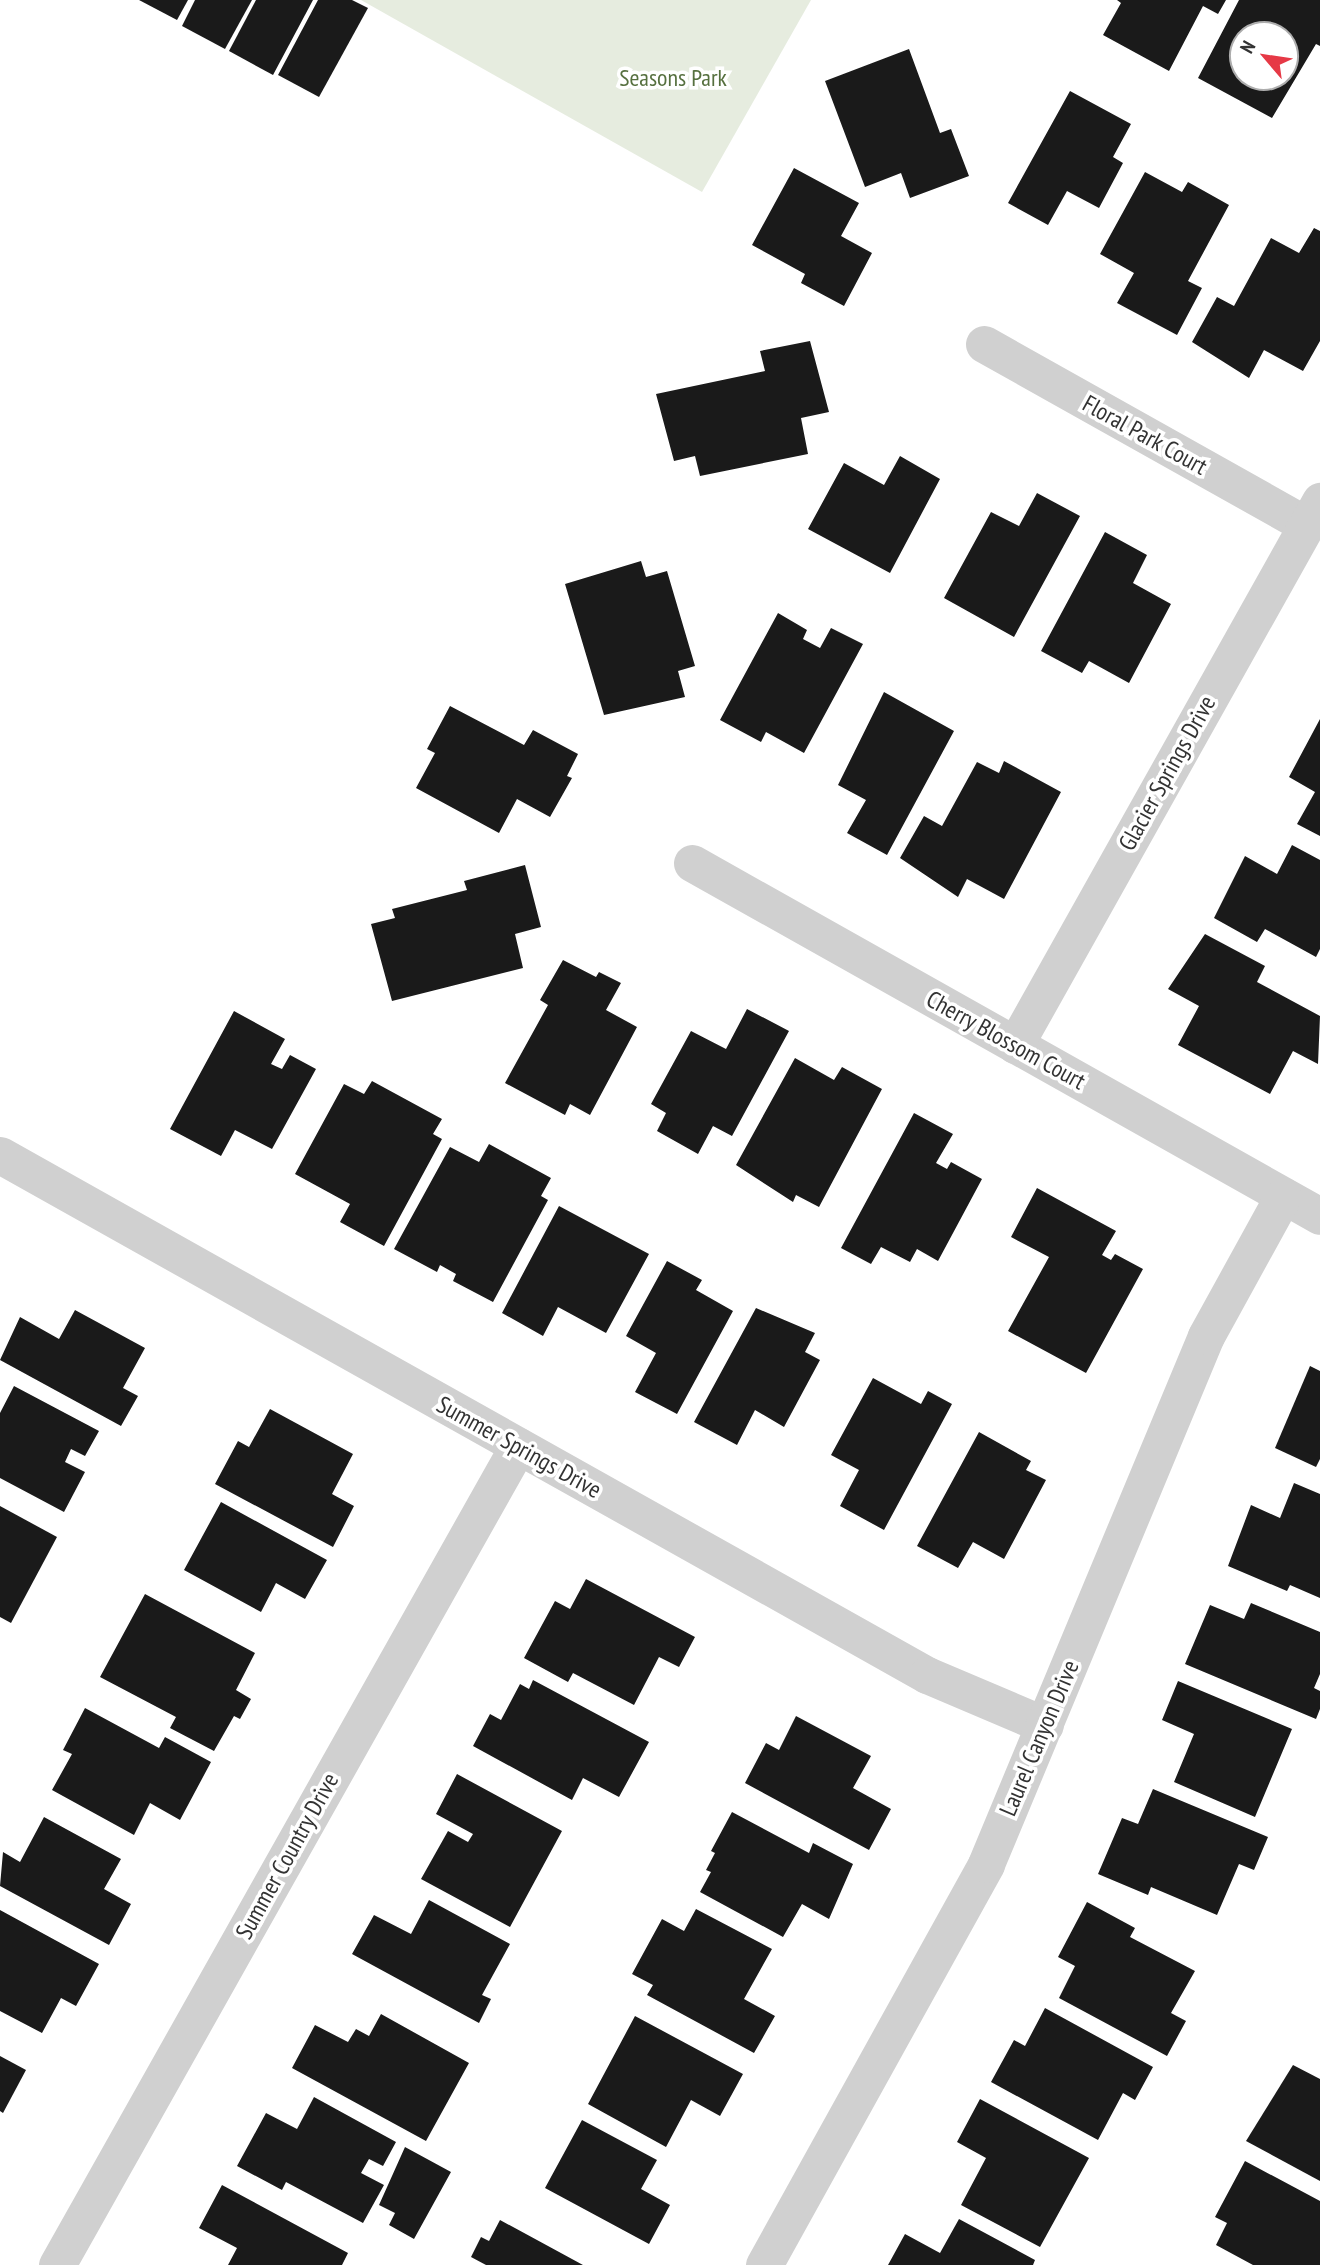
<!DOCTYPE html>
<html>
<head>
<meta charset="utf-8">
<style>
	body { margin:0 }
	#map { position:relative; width:1320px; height:2265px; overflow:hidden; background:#fff; font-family:"PT Sans Narrow",sans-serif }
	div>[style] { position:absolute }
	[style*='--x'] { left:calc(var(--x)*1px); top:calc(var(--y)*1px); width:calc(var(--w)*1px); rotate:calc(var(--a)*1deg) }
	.green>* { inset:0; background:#e6ecdf }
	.building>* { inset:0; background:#1a1a1a }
	.street>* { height:37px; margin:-18.5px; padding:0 18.5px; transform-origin:18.5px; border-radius:18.5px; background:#d0d0d0 }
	span { translate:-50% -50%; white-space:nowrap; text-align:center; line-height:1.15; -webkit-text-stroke:7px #fff; paint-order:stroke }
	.park-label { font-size:24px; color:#56703f }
	.street-label { font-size:24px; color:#333 }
	.north { position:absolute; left:1229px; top:21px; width:70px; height:70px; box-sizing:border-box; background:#fff; border:2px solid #adadad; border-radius:50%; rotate:299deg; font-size:19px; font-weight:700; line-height:28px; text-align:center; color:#333 }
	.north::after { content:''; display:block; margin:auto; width:24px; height:32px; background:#e63946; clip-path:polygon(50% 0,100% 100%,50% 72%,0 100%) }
</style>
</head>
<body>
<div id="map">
	<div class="green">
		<div style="clip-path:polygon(361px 0,811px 0,702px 192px)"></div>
	</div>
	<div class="building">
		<div style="clip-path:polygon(139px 0,188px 0,177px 20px)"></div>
		<div style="clip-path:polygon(195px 0,252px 0,225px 49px,182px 26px)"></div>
		<div style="clip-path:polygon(256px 0,313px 0,273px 75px,229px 51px)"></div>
		<div style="clip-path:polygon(318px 0,352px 0,368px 8px,319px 97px,278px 75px)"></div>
		<div style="clip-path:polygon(1117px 0,1226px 0,1218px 14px,1203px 6px,1169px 71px,1103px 35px,1121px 3px)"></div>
		<div style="clip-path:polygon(evenodd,1239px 0,1320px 0,1320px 46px,1316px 44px,1272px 118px,1198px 78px,1239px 0,1243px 35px,1285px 35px,1285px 77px,1243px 77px,1243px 35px)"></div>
		<div style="clip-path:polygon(909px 49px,940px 133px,951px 129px,969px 176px,910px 198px,901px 173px,865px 187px,825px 81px)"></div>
		<div style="clip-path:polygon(1070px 91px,1131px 124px,1113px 157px,1123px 163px,1099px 208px,1067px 191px,1048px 225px,1008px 203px)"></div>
		<div style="clip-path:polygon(794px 168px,859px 203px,841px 236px,872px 253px,844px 306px,801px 283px,805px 274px,752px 245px)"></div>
		<div style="clip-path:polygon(1145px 172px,1182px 192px,1188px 182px,1229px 205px,1188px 281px,1202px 288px,1177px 335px,1117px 303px,1134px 273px,1100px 254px)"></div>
		<div style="clip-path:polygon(1314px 228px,1320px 231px,1320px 341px,1303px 371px,1264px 350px,1249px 378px,1192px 342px,1217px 297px,1234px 306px,1271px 238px,1299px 253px)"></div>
		<div style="clip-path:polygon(810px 341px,829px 412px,801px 418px,808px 454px,700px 476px,695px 456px,674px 461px,656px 394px,765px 371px,760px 351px)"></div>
		<div style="clip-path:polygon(900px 456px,940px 479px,890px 573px,808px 529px,844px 463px,884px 485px)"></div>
		<div style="clip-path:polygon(1037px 493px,1080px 516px,1014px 637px,944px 598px,991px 512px,1019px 526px)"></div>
		<div style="clip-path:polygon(1105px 532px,1147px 555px,1133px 583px,1171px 604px,1129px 683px,1089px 661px,1082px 673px,1041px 651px)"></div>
		<div style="clip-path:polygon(641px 561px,646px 577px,667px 571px,695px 666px,678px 671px,685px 697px,604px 715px,565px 584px)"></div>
		<div style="clip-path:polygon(778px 613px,807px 630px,803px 639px,820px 648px,831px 628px,863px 644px,804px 753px,766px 732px,761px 742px,720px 720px)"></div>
		<div style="clip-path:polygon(884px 692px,954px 731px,887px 855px,847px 833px,866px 800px,838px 785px)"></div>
		<div style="clip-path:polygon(450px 706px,524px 745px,533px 730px,578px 754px,567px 776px,572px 778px,550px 817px,517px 799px,499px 833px,416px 788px,435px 753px,427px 749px)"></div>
		<div style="clip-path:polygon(1320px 719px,1320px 836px,1297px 824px,1315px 792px,1289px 777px)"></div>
		<div style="clip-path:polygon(1004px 761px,1061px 792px,1004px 899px,967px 879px,958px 897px,900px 858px,924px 816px,942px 826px,977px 762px,999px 773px)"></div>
		<div style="clip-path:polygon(1292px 845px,1320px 860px,1320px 949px,1316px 957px,1265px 929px,1257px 942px,1214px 918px,1245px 856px,1277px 874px)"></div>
		<div style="clip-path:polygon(525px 865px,541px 927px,515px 934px,523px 968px,392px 1001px,371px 924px,395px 918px,392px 909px,467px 890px,464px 881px)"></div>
		<div style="clip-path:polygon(1205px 934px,1265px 966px,1257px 982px,1320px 1016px,1318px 1064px,1293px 1051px,1270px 1094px,1178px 1045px,1199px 1006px,1168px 989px)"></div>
		<div style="clip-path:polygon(563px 960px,596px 977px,599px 972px,621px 983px,606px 1010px,637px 1027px,590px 1115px,570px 1104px,565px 1115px,505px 1083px,548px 1005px,540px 1000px)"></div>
		<div style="clip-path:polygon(747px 1009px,789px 1031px,732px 1136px,713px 1126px,698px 1154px,657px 1131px,666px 1113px,651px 1104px,691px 1031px,726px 1049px)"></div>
		<div style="clip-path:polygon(234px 1011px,285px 1039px,271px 1064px,282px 1069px,290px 1055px,316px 1069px,272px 1149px,235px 1130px,221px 1156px,170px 1129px)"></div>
		<div style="clip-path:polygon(795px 1058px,834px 1080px,842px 1067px,882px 1089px,819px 1207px,796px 1195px,793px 1202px,736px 1165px)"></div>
		<div style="clip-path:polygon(372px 1081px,442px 1119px,433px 1134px,442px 1139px,384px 1246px,340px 1222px,350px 1204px,295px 1174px,344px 1084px,364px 1094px)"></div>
		<div style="clip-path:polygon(914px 1113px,953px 1134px,936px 1163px,947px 1169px,951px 1162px,982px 1179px,938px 1261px,917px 1249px,910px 1262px,881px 1247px,871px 1264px,841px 1248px)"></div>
		<div style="clip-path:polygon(489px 1144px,551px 1178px,541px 1196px,548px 1200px,493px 1302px,453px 1281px,456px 1274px,440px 1265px,437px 1272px,394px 1249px,450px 1147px,479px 1162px)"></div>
		<div style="clip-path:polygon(1037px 1188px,1116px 1231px,1102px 1255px,1111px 1260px,1115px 1254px,1143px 1269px,1086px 1373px,1008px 1331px,1049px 1257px,1011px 1237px)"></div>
		<div style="clip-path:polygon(559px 1206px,649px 1254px,606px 1333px,558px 1307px,543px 1336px,502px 1313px)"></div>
		<div style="clip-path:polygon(667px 1261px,702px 1280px,696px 1290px,733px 1311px,677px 1414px,635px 1392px,656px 1353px,626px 1336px)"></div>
		<div style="clip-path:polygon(756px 1308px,815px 1333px,805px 1352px,820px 1360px,784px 1427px,755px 1410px,737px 1445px,694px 1422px)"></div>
		<div style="clip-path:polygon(75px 1310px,145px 1348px,123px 1388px,138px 1396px,121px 1426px,0 1360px,20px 1317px,59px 1339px)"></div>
		<div style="clip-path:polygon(1310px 1366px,1320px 1371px,1320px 1459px,1316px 1467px,1275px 1448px)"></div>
		<div style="clip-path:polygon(873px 1378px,921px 1404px,928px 1391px,952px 1404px,884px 1530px,840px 1506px,859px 1470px,831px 1455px)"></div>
		<div style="clip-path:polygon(14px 1386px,99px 1431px,85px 1456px,71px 1449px,65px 1462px,85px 1472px,64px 1512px,0 1478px,0 1413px)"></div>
		<div style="clip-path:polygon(270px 1409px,353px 1454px,332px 1494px,354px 1506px,333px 1547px,215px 1484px,238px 1441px,249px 1447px)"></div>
		<div style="clip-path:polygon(979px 1432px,1031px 1461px,1026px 1470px,1046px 1480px,1004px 1559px,973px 1542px,958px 1568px,917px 1546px)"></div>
		<div style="clip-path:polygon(1294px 1483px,1320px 1494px,1320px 1598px,1290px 1585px,1287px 1591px,1228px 1566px,1251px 1505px,1280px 1518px)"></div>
		<div style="clip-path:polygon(221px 1502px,327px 1560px,305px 1599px,276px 1583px,261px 1612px,184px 1570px)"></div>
		<div style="clip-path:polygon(0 1506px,57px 1537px,11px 1623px,0 1617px)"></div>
		<div style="clip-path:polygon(586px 1579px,695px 1637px,679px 1667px,659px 1657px,634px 1705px,573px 1673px,568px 1682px,524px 1658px,555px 1601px,570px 1609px)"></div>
		<div style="clip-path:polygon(145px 1594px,255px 1653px,236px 1690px,251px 1699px,240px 1719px,234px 1716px,214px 1751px,170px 1728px,176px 1717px,100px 1677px)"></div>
		<div style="clip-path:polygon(1251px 1603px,1320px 1632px,1320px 1674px,1314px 1688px,1320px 1691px,1320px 1709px,1316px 1719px,1185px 1664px,1210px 1605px,1244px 1619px)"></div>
		<div style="clip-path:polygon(533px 1680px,649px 1742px,619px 1797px,583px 1778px,572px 1800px,473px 1746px,490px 1714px,501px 1720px,520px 1684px,529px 1689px)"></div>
		<div style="clip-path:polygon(1178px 1681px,1292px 1729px,1255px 1817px,1174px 1782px,1194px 1734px,1162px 1720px)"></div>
		<div style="clip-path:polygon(85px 1708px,159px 1748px,165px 1737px,211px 1762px,180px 1820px,150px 1803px,134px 1835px,52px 1790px,72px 1754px,63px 1750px)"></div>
		<div style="clip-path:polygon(796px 1716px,871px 1756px,853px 1788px,891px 1809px,869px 1850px,745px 1783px,766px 1743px,779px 1750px)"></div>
		<div style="clip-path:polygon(457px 1774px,562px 1831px,510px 1927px,421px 1879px,448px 1831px,468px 1842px,473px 1834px,436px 1814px)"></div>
		<div style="clip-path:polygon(1153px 1789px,1268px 1837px,1254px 1870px,1239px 1864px,1217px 1915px,1151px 1887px,1148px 1895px,1098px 1874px,1122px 1818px,1138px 1824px)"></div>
		<div style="clip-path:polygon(732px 1812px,809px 1853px,813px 1843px,853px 1864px,829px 1919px,802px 1904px,783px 1937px,700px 1892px,711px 1872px,706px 1870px,715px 1853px,711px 1851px)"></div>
		<div style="clip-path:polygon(44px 1817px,121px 1859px,104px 1889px,131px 1904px,109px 1945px,0 1886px,3px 1852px,20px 1862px)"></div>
		<div style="clip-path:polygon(429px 1900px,510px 1944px,482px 1995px,491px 1999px,479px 2023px,352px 1954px,374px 1915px,411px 1934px)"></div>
		<div style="clip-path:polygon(1087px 1902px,1135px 1928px,1130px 1937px,1195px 1971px,1171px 2013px,1186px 2021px,1167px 2056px,1059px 1998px,1075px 1966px,1058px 1957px)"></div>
		<div style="clip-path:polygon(696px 1909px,772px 1949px,744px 1999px,775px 2016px,754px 2053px,647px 1995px,653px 1985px,632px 1974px,662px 1919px,684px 1931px)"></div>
		<div style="clip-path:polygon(0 1910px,99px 1964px,76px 2006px,61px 1998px,42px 2033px,0 2011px)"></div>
		<div style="clip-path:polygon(1045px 2008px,1153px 2067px,1135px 2100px,1123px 2093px,1098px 2140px,991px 2082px,1014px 2040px,1025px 2046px)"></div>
		<div style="clip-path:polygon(381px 2014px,469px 2063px,426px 2141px,292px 2068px,315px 2025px,348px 2042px,356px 2029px,369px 2036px)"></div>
		<div style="clip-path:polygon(635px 2016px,743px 2074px,720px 2116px,691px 2100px,666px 2147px,588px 2104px)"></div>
		<div style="clip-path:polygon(0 2056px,26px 2070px,3px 2113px,0 2111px)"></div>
		<div style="clip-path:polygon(1293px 2065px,1320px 2079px,1320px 2181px,1246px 2141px)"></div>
		<div style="clip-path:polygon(314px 2097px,396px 2142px,383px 2166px,369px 2159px,361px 2173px,384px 2185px,363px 2223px,286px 2182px,282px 2190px,237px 2166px,266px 2113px,297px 2129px)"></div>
		<div style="clip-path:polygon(980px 2099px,1089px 2158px,1040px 2247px,961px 2205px,986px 2158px,957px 2142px)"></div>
		<div style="clip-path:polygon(582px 2120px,657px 2160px,641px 2189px,670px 2205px,649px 2244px,545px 2188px)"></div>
		<div style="clip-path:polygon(405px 2147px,451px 2172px,414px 2239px,389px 2225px,395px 2213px,379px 2205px)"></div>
		<div style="clip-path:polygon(1245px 2161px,1320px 2201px,1320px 2265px,1253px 2265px,1216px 2245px,1227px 2223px,1215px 2217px)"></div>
		<div style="clip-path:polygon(222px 2185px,348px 2253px,342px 2265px,228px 2265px,237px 2248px,199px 2228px)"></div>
		<div style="clip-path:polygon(959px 2219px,1035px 2260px,1033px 2265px,888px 2265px,905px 2234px,940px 2253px)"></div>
		<div style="clip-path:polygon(500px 2220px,583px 2265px,486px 2265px,471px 2257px,481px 2237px,489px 2241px)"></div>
	</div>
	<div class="street">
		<div style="--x:984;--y:344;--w:369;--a:29.3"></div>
		<div style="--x:692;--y:863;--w:720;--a:29.34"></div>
		<div style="--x:1015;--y:1045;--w:624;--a:-60.72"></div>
		<div style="--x:0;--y:1155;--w:1063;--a:29.29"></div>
		<div style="--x:927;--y:1675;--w:128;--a:23"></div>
		<div style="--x:57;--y:2265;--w:940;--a:-60.63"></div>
		<div style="--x:764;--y:2265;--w:458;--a:-61"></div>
		<div style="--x:986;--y:1864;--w:572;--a:-67.38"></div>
		<div style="--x:1206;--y:1336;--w:160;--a:-61.2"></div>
	</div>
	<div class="park-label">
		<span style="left:673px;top:78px">Seasons Park</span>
	</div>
	<div class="street-label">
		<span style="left:1145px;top:435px;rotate:29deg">Floral Park Court</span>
		<span style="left:1167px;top:773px;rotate:-61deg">Glacier Springs Drive</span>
		<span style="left:1006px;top:1040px;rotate:29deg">Cherry Blossom Court</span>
		<span style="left:519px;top:1447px;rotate:29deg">Summer Springs Drive</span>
		<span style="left:1039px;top:1738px;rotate:-67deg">Laurel Canyon Drive</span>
		<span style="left:287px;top:1856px;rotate:-61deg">Summer Country Drive</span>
	</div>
	<div class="north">N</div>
</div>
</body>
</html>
